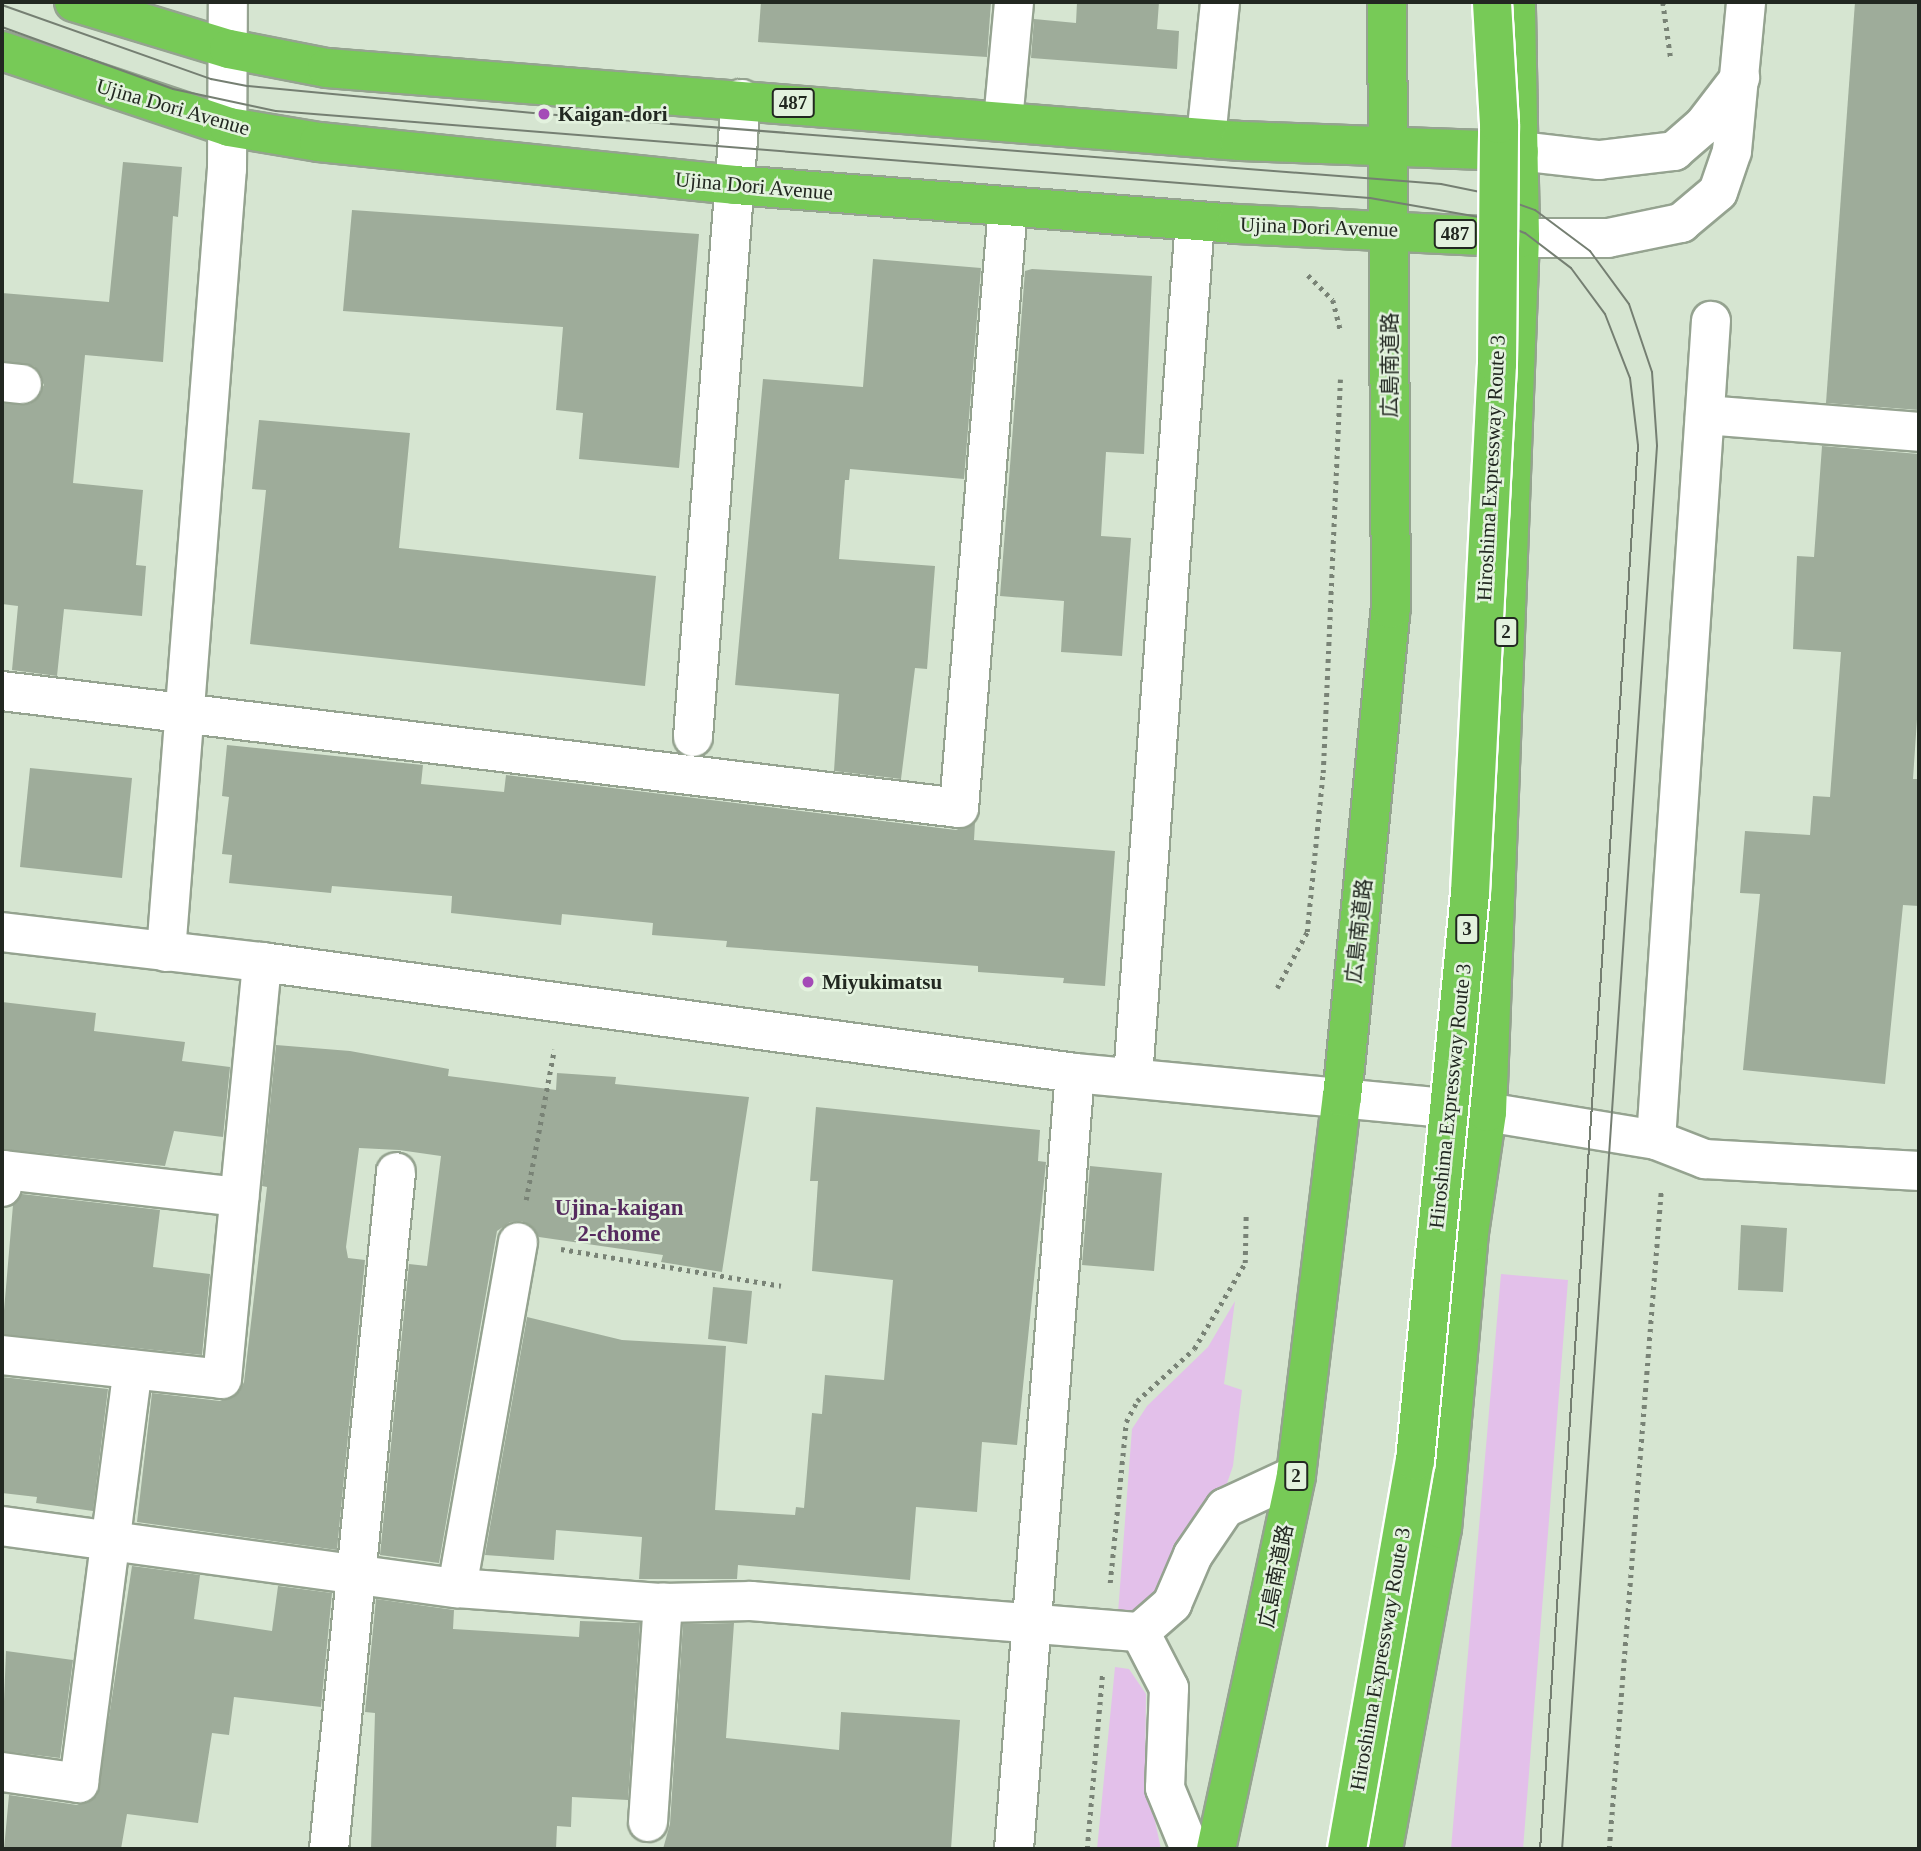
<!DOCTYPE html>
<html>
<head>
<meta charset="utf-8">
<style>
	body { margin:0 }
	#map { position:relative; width:1921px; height:1851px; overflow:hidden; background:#d6e5d1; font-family:"Times New Roman","Noto Sans JP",serif }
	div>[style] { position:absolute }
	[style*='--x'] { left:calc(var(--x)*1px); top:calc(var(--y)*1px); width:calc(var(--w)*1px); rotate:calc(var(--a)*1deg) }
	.green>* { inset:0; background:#e3c0ea }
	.building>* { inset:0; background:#9eac9a }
	.path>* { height:4.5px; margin-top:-2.25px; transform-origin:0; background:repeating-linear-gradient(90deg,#798376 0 3.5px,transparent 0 8.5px) }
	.roads { filter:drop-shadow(2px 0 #95a390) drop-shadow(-2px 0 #95a390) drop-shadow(0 2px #95a390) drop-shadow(0 -2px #95a390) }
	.minor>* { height:38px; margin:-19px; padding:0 19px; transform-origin:19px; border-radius:19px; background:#fff }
	.highway>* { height:38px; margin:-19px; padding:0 19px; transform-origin:19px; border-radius:19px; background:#77ca57 }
	.tram>* { height:2px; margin:-1px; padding:0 1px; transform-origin:1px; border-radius:1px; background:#757f72 }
	.bridges { filter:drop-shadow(2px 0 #fff) drop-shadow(-2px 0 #fff) drop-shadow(0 2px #fff) drop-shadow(0 -2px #fff) }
	.highway-bridge>* { height:38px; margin:-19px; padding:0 19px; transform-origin:19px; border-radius:19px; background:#77ca57 }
	.dots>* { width:19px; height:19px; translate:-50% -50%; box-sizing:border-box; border:4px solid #e3f2de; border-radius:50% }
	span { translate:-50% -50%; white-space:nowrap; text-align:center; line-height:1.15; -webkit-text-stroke:5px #e3f2de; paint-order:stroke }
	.shield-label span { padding:2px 5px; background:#e3f2de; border:2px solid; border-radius:5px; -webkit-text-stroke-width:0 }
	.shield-label { font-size:19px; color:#222821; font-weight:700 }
	.street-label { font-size:21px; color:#222821 }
	.poi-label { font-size:21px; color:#222821; font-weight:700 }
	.left { translate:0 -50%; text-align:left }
	.neighbourhood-label { font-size:23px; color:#562b5f; font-weight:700 }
	.frame { position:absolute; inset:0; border:4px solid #222821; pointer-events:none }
</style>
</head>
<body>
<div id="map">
	<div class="green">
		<div style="clip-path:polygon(1501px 1274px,1568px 1280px,1523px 1849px,1451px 1849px)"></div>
		<div style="clip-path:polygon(1235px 1301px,1224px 1384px,1242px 1390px,1233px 1466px,1224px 1492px,1166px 1590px,1137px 1614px,1118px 1613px,1132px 1429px,1147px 1406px,1208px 1347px)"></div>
		<div style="clip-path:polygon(1115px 1667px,1129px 1669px,1146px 1694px,1145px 1773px,1161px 1849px,1097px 1849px)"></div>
	</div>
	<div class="building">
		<div style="clip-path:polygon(761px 2px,991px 2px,987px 57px,758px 42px)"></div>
		<div style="clip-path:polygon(1077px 2px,1159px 2px,1157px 29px,1179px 31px,1177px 69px,1031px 58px,1034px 19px,1076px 23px)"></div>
		<div style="clip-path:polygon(1855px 2px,1919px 2px,1919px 410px,1826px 403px)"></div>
		<div style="clip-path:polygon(123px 162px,182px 167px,178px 217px,173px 216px,163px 362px,85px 355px,73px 483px,143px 490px,136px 565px,146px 566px,142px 616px,64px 609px,57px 676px,12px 670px,18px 606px,2px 604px,2px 404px,30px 404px,44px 385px,34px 366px,2px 361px,2px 293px,109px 302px)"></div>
		<div style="clip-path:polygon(352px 210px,699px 234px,679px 468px,579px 459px,583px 413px,556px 410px,563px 327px,343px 311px)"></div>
		<div style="clip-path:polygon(873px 259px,981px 268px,964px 479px,850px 469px,849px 480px,845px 480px,839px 559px,935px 566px,927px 669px,915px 668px,901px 779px,834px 771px,839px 694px,735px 685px,763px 379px,863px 387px)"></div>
		<div style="clip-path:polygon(1032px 269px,1152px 276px,1144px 454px,1106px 452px,1101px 536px,1131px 538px,1122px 656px,1061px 652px,1064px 601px,1000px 596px,1025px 271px)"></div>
		<div style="clip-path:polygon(259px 420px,410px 433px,399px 548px,656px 576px,645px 686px,250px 644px,266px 490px,252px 489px)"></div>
		<div style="clip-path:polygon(1822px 446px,1919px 454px,1919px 689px,1913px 779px,1919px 779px,1919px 906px,1903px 905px,1885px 1084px,1743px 1070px,1760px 894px,1740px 893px,1745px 831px,1810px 835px,1813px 796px,1830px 797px,1841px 652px,1793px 649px,1797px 556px,1814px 557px)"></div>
		<div style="clip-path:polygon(227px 745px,423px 765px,421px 784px,504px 792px,506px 775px,956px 830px,975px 822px,974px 840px,1115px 851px,1105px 986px,1063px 983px,1064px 978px,978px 972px,978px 966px,726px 947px,727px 941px,652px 935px,653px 923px,562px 914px,561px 925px,451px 913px,452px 896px,332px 886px,331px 893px,229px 883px,232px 855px,222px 854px,229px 797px,222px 796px)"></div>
		<div style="clip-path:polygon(30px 768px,132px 778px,122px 878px,20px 867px)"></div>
		<div style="clip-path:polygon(2px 1002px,96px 1013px,94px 1031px,185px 1042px,182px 1061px,230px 1067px,223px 1137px,174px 1131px,165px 1166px,2px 1149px)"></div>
		<div style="clip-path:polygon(276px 1045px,350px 1051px,449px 1069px,448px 1076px,556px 1090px,557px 1073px,616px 1077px,615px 1084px,749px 1097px,722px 1272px,661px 1262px,663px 1255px,539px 1237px,522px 1221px,510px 1222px,497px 1231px,439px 1563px,380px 1555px,409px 1264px,427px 1266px,441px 1156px,399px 1150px,359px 1148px,346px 1247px,348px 1258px,365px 1260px,337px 1550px,137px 1522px,152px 1393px,220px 1401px,239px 1392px,244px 1382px,267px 1187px,262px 1186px)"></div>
		<div style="clip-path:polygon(816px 1107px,1040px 1130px,1038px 1161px,1046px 1162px,1017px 1445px,982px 1442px,977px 1512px,916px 1507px,910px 1580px,738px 1565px,737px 1579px,639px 1579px,642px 1537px,556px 1530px,554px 1560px,485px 1555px,527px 1317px,622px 1340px,726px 1346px,715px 1510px,795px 1515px,796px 1507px,804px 1508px,812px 1413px,822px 1414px,825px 1375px,884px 1380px,893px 1280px,812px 1271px,818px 1181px,810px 1181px)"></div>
		<div style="clip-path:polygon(1090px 1166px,1162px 1173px,1154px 1271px,1082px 1265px)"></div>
		<div style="clip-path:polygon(22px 1194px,160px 1210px,153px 1267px,210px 1274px,202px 1355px,2px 1334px,13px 1205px)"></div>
		<div style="clip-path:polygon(1741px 1225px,1787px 1228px,1783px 1292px,1738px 1290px)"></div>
		<div style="clip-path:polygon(713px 1287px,752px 1291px,747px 1344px,708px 1339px)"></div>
		<div style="clip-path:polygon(2px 1377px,108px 1389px,93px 1511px,36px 1503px,37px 1497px,2px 1493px)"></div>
		<div style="clip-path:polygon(132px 1566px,200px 1575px,194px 1619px,272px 1631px,278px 1586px,332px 1593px,321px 1707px,234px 1697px,229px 1735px,212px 1733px,198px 1823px,127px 1814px,121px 1849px,4px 1849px,9px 1795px,77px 1805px,97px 1796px)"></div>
		<div style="clip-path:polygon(376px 1599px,454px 1610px,453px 1629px,579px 1637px,580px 1621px,640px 1623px,628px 1800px,572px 1797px,571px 1827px,557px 1826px,556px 1849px,371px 1849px,375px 1713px,365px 1712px)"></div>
		<div style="clip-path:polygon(734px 1623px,726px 1738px,839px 1750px,841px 1712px,960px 1720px,951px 1849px,663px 1849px,670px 1824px,683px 1624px)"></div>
		<div style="clip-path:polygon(6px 1651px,73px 1660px,60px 1758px,2px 1751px)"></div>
	</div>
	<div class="path">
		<div style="--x:1663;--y:2;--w:59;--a:82.1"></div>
		<div style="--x:1308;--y:275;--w:35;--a:45"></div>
		<div style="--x:1333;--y:300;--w:33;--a:76"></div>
		<div style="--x:1277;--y:988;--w:64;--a:-61.8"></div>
		<div style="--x:1307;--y:932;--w:160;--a:-84.3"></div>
		<div style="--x:1323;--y:773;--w:394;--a:-87.5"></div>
		<div style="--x:526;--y:1200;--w:153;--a:-79.4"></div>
		<div style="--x:561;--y:1249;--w:223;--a:9.5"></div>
		<div style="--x:1110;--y:1583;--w:162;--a:-84.3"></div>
		<div style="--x:1126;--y:1422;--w:24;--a:-62"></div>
		<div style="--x:1137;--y:1401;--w:77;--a:-42.4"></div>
		<div style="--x:1194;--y:1349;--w:100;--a:-59.3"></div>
		<div style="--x:1245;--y:1263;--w:51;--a:-88.9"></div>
		<div style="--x:1087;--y:1849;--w:174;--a:-85"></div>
		<div style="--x:1609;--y:1849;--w:660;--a:-85.48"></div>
	</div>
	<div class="roads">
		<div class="minor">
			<div style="--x:1003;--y:121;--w:120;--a:-84.7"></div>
			<div style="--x:1206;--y:138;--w:137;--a:-84.1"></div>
			<div style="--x:1519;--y:151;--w:81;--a:6.4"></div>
			<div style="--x:1599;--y:160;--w:76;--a:-6.8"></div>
			<div style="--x:1674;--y:151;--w:38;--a:-41"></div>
			<div style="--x:1703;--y:126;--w:61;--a:-52.4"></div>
			<div style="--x:1520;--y:238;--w:88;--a:0"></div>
			<div style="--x:1608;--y:238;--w:75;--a:-11.6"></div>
			<div style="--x:1681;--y:223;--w:48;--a:-40"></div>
			<div style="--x:1718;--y:192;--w:43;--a:-71.1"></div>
			<div style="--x:1732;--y:151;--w:150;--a:-84.6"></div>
			<div style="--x:2;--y:382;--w:20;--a:6"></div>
			<div style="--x:1705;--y:415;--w:215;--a:4.5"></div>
			<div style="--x:2;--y:691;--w:964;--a:6.97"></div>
			<div style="--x:959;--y:808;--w:603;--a:-85.34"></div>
			<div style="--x:693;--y:737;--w:640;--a:-85.7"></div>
			<div style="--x:2;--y:932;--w:262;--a:6.6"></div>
			<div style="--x:262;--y:962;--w:821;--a:7.77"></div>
			<div style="--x:1075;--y:1073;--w:414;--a:5.4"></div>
			<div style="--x:1487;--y:1112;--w:171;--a:9.4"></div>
			<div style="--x:1656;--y:1140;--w:821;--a:-86.16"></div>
			<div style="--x:166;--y:952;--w:785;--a:-85.55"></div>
			<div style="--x:227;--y:169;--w:167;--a:-89.7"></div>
			<div style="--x:1133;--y:1077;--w:858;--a:-85.86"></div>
			<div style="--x:1656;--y:1140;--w:53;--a:21.2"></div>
			<div style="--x:1705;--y:1159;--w:214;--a:3.2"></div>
			<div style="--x:2;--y:1187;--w:17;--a:-83"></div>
			<div style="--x:4;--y:1170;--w:237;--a:6.6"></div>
			<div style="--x:2;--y:1355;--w:221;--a:6.2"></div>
			<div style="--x:222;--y:1379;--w:419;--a:-84.5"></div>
			<div style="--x:2;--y:1526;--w:459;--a:7.8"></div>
			<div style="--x:457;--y:1588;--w:207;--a:4.2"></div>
			<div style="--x:663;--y:1603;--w:88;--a:-1.3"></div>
			<div style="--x:751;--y:1601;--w:390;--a:4.6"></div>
			<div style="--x:457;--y:1588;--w:351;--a:-80"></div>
			<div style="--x:2;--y:1772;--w:78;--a:8.1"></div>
			<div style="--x:79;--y:1783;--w:417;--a:-82.6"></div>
			<div style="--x:648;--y:1822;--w:220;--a:-86.1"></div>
			<div style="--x:329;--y:1849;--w:680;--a:-84.35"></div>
			<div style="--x:1014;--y:1849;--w:778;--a:-85.51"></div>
			<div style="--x:1190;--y:1849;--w:66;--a:-112.3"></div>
			<div style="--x:1165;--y:1788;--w:100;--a:-87.7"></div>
			<div style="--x:1169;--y:1688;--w:63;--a:-117.4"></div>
			<div style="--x:1140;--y:1632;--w:43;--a:-41.2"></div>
			<div style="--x:1172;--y:1604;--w:53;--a:-66.8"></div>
			<div style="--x:1193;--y:1555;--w:57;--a:-55.8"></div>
			<div style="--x:1225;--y:1508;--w:78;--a:-24.9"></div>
		</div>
		<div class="highway">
			<div style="--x:74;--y:2;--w:162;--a:16.9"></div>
			<div style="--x:229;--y:49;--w:100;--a:11"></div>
			<div style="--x:327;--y:68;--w:916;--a:4.57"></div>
			<div style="--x:1240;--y:141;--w:279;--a:2.1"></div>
			<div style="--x:2;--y:51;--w:239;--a:18.5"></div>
			<div style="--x:229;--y:127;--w:91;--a:9.5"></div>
			<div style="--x:319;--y:142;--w:418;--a:5.9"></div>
			<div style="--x:735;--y:185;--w:503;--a:4.45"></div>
			<div style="--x:1236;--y:224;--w:284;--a:2.8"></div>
			<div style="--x:1216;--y:1849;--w:382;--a:-77.9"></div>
			<div style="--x:1296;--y:1475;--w:381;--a:-83.1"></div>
			<div style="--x:1342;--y:1097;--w:490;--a:-84.3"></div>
			<div style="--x:1391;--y:609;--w:607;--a:-90.38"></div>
			<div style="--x:1383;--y:1849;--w:325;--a:-79.6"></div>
			<div style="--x:1442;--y:1529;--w:297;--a:-84.8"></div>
			<div style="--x:1469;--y:1233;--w:122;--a:-81.5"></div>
			<div style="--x:1487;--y:1112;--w:875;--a:-87.84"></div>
			<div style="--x:1520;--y:238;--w:236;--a:-91"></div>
		</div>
	</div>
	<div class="tram">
		<div style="--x:2;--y:5;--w:222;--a:19.5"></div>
		<div style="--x:211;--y:79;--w:38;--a:11"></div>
		<div style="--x:248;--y:86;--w:297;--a:5.4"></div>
		<div style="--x:544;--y:114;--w:900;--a:4.46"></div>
		<div style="--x:1441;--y:184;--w:50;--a:11.5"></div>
		<div style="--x:1490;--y:194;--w:48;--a:19.6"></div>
		<div style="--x:1535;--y:210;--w:69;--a:36.7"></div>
		<div style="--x:1590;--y:251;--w:66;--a:53.7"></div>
		<div style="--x:1629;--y:304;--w:72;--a:71.3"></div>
		<div style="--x:1652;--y:372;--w:74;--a:86.1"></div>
		<div style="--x:1657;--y:446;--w:1406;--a:93.87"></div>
		<div style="--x:2;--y:27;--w:182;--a:19.9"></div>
		<div style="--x:173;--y:89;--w:105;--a:12.1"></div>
		<div style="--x:276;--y:111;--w:1097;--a:4.55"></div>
		<div style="--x:1370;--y:198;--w:122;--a:9.9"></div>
		<div style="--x:1490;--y:219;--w:38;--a:22"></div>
		<div style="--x:1525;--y:233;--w:58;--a:37.3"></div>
		<div style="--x:1571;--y:268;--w:57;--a:53.5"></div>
		<div style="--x:1605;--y:314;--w:69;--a:68.7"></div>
		<div style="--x:1630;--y:378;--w:67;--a:83.2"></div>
		<div style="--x:1638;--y:445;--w:1407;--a:93.99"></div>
	</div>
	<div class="bridges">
		<div class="highway-bridge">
			<div style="--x:1347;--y:1849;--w:394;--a:-80.1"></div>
			<div style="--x:1415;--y:1461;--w:571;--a:-84.47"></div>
			<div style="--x:1470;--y:893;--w:530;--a:-87.08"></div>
			<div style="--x:1497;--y:364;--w:240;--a:-89.5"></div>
			<div style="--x:1499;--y:124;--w:122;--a:-93.3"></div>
		</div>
	</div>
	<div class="dots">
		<div style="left:544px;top:114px;background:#a44bb7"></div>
		<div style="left:808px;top:982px;background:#a44bb7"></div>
	</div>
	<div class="shield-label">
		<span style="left:793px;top:103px">487</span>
		<span style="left:1455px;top:234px">487</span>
		<span style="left:1506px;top:632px">2</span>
		<span style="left:1467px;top:929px">3</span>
		<span style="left:1296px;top:1476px">2</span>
	</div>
	<div class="street-label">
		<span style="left:173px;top:107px;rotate:16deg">Ujina Dori Avenue</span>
		<span style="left:754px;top:186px;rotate:5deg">Ujina Dori Avenue</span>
		<span style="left:1319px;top:227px;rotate:2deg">Ujina Dori Avenue</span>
		<span style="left:1390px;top:365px;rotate:-90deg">広島南道路</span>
		<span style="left:1491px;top:468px;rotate:-87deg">Hiroshima Expressway Route 3</span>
		<span style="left:1359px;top:931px;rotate:-84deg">広島南道路</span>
		<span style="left:1450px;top:1096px;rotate:-84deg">Hiroshima Expressway Route 3</span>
		<span style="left:1276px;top:1576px;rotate:-79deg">広島南道路</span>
		<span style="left:1380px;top:1659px;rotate:-80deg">Hiroshima Expressway Route 3</span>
	</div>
	<div class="poi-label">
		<span class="left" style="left:558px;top:114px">Kaigan-dori</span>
		<span class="left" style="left:822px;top:982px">Miyukimatsu</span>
	</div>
	<div class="neighbourhood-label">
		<span style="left:619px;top:1221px">Ujina-kaigan<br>2-chome</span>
	</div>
	<div class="frame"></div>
</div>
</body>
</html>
